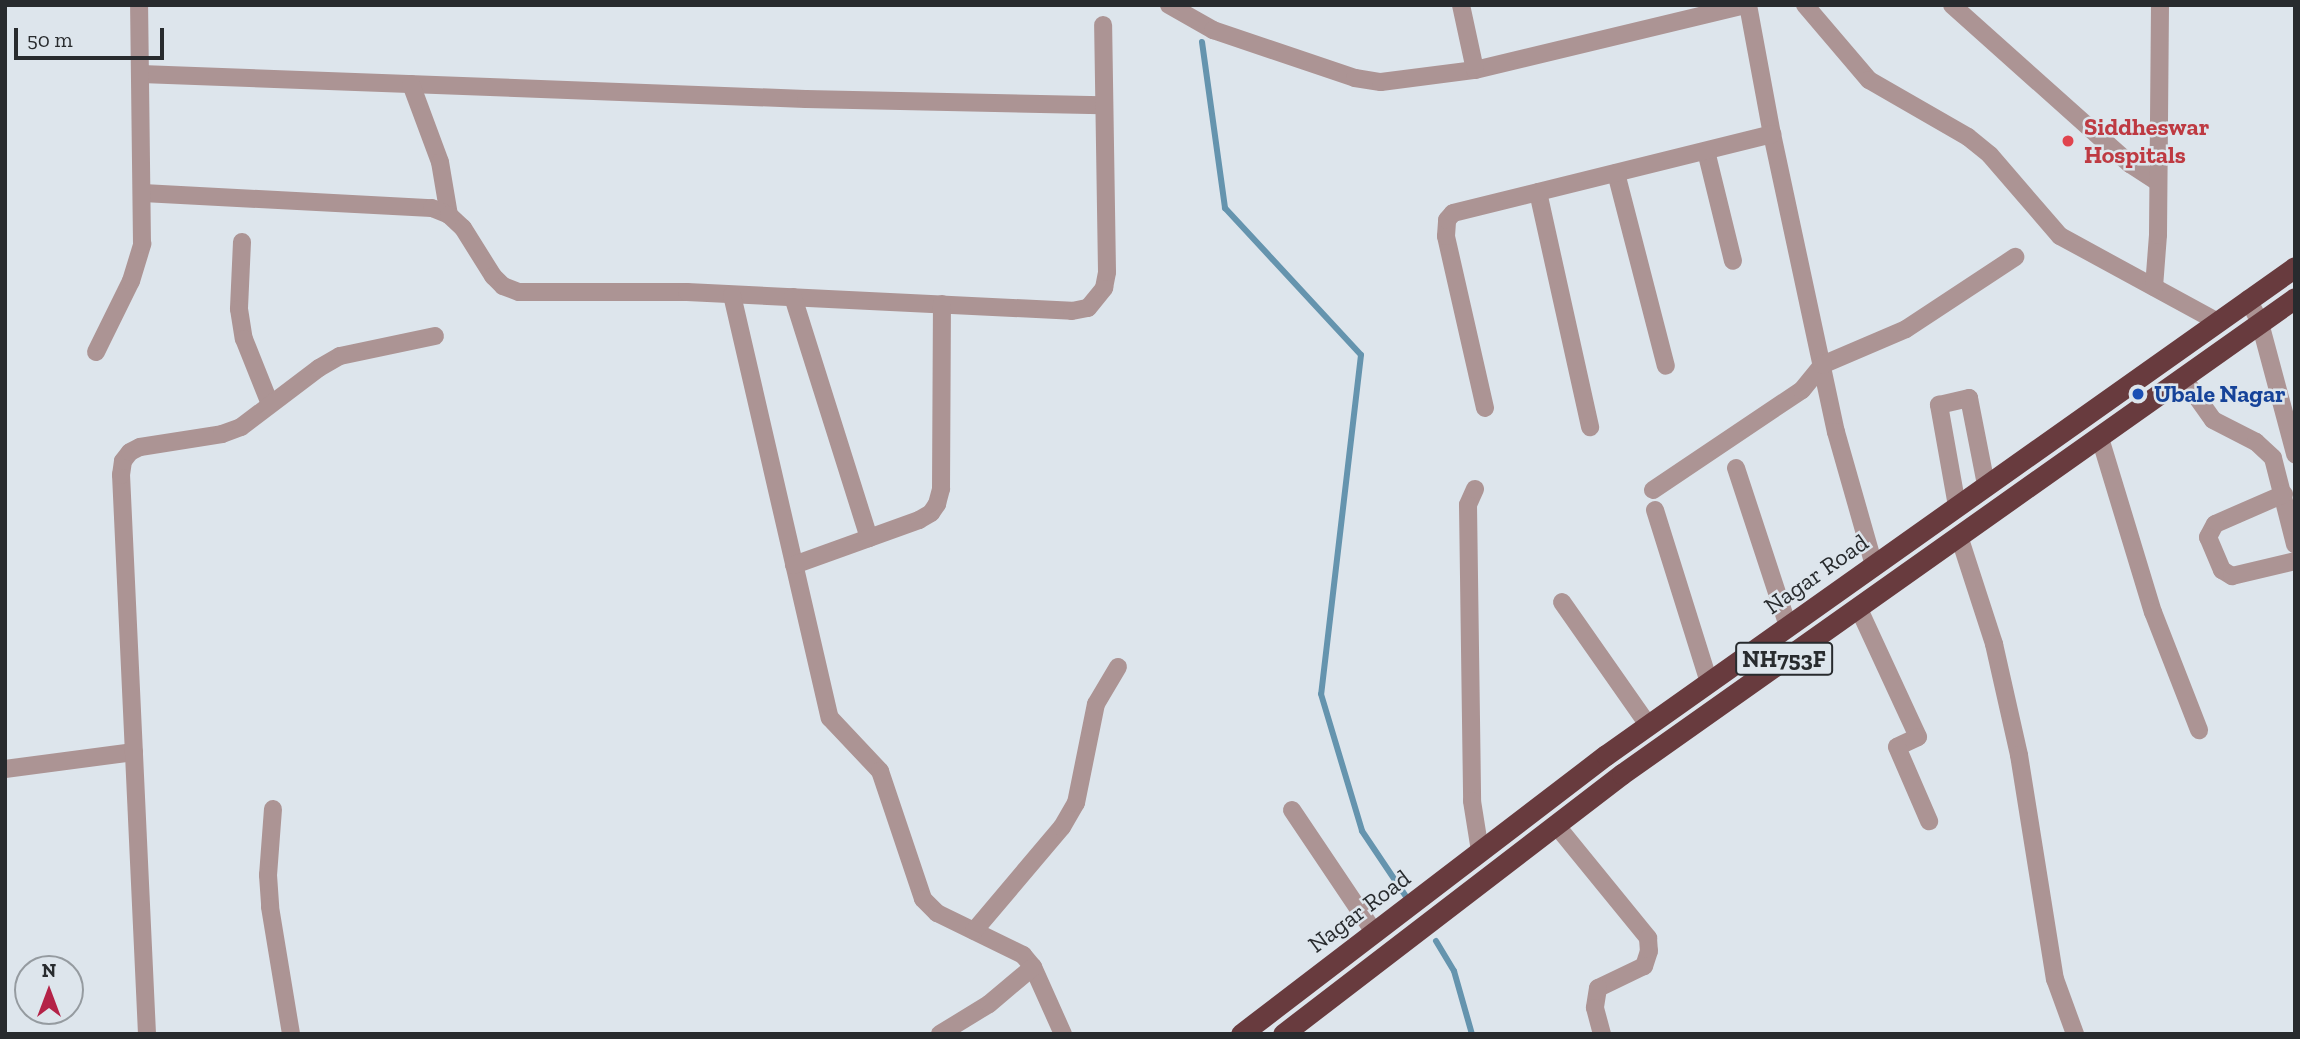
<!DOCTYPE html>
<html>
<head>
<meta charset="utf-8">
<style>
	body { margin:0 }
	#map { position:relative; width:2300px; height:1039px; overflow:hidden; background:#dde5ec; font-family:"Zilla Slab",serif }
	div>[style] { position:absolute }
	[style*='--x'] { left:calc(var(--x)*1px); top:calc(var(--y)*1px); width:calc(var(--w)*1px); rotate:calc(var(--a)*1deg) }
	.stream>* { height:6px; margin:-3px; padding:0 3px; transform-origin:3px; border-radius:3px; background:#6594ae }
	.minor>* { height:18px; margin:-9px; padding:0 9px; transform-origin:9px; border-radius:9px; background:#ac9494 }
	.highway>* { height:21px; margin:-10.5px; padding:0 10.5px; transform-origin:10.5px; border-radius:10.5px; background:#683b3e }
	.dots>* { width:19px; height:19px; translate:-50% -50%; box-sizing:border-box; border:4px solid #dde5ec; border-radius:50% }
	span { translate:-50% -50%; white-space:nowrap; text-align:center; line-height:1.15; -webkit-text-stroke:5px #dde5ec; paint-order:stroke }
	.shield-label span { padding:2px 5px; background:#dde5ec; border:2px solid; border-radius:5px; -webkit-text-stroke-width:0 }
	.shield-label { font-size:23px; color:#282b2e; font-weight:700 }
	.health-label { font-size:24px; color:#be3a42; font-weight:700 }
	.left { translate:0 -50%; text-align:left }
	.transit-label { font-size:24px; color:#164399; font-weight:700 }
	.street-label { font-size:24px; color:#282b2e }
	.frame { position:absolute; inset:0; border:7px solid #282b2e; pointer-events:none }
	.north { position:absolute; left:14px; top:955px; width:70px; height:70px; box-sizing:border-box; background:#dde5ec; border:2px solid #959ba0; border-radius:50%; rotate:0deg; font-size:19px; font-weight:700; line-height:28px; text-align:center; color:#282b2e }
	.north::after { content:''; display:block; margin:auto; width:24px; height:32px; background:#b42247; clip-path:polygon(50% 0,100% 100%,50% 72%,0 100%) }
	.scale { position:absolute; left:14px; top:28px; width:150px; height:32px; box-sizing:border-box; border:4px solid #282b2e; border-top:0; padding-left:9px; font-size:21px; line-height:24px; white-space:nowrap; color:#282b2e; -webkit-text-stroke:5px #dde5ec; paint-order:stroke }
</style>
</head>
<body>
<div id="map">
	<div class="stream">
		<div style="--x:1202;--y:42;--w:168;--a:82.1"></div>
		<div style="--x:1225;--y:208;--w:200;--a:47.2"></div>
		<div style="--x:1361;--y:355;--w:341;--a:96.7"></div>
		<div style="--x:1321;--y:694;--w:143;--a:73.3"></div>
		<div style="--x:1362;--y:831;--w:84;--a:56.1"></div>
		<div style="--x:1436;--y:941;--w:35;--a:59"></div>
		<div style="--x:1454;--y:971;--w:66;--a:74.1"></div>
	</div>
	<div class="minor">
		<div style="--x:1169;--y:5;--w:51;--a:29.6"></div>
		<div style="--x:1213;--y:30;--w:150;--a:18.7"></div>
		<div style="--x:1355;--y:78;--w:26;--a:9"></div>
		<div style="--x:1381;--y:82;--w:95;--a:-7.3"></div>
		<div style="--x:1475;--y:70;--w:279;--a:-13.5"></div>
		<div style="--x:1461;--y:5;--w:66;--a:77.8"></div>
		<div style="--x:1748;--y:5;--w:131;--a:79.5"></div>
		<div style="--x:1772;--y:134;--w:305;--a:77.9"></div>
		<div style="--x:1836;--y:432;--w:138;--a:74.1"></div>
		<div style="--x:1805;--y:5;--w:99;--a:49.5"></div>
		<div style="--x:1869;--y:80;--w:114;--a:29.9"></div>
		<div style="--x:1968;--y:137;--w:28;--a:39"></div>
		<div style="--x:1990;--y:155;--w:107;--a:49.2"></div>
		<div style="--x:2060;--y:236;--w:178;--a:28.6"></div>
		<div style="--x:1952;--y:5;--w:239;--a:41.8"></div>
		<div style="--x:2130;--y:164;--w:33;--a:33"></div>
		<div style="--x:141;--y:74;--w:665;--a:2.15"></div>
		<div style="--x:806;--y:99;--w:296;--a:1.2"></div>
		<div style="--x:411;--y:84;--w:83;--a:69.6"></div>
		<div style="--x:440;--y:162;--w:54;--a:80.4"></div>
		<div style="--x:1706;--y:151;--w:113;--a:76.2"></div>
		<div style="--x:1616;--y:173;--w:199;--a:75.5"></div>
		<div style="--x:1538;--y:192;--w:241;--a:77.5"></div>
		<div style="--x:143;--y:193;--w:289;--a:3"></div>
		<div style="--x:432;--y:208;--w:18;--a:22"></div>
		<div style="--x:449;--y:215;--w:19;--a:43"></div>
		<div style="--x:463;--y:228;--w:57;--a:58"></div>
		<div style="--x:493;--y:276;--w:14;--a:45"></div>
		<div style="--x:503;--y:286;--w:17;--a:21"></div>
		<div style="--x:519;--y:292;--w:168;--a:0"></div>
		<div style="--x:687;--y:292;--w:385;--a:2.8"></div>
		<div style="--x:1072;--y:311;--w:16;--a:-11"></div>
		<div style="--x:1088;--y:308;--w:26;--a:-51"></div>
		<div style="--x:1104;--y:288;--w:16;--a:-79"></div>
		<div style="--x:1107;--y:272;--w:247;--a:-90.9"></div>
		<div style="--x:242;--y:242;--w:67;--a:92.6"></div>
		<div style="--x:239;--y:309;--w:30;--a:81"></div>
		<div style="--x:244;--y:339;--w:70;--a:68.2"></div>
		<div style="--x:2154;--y:287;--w:52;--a:-85.6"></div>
		<div style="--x:2158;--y:235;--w:230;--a:-89.5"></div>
		<div style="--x:732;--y:295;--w:434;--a:77"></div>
		<div style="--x:830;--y:718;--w:73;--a:46.7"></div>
		<div style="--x:880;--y:771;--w:135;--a:71.4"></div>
		<div style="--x:923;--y:899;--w:20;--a:45"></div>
		<div style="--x:937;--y:913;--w:96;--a:26"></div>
		<div style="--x:1023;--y:955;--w:16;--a:50"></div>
		<div style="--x:1033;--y:967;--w:73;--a:65.9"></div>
		<div style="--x:793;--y:297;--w:253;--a:72.5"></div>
		<div style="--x:2248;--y:299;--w:27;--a:63"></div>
		<div style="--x:2260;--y:323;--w:136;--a:75"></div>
		<div style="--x:96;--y:352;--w:79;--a:-63.8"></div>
		<div style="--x:131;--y:281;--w:39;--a:-73"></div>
		<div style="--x:142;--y:244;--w:239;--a:-90.7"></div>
		<div style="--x:2184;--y:379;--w:50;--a:54.7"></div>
		<div style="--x:2213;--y:420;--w:48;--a:27.1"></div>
		<div style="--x:2256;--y:442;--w:23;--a:43"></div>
		<div style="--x:2273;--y:458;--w:89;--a:75.7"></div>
		<div style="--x:1485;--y:408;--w:176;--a:-102.8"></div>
		<div style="--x:1446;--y:236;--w:16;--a:-86"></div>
		<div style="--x:1447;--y:220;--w:9;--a:-49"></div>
		<div style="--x:1453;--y:213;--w:329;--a:-13.9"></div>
		<div style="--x:2100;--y:438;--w:182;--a:73.1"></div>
		<div style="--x:2153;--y:612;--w:127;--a:68.7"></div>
		<div style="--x:1736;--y:468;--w:166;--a:71.8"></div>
		<div style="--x:1475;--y:489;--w:17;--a:114"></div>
		<div style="--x:1468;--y:505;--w:296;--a:89.2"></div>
		<div style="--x:1472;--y:801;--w:51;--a:80.9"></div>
		<div style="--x:1653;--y:490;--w:179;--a:-33.9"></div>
		<div style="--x:1802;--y:390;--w:32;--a:-51"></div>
		<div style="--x:1822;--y:365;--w:91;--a:-23.2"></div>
		<div style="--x:1906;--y:329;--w:131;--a:-33.4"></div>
		<div style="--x:2284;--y:494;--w:75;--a:156.5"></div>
		<div style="--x:2215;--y:524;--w:15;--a:118"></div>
		<div style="--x:2208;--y:537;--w:36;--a:67"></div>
		<div style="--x:2222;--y:570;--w:12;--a:31"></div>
		<div style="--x:2232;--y:576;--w:65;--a:-13.4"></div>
		<div style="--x:1957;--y:506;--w:103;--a:-100.1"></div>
		<div style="--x:1939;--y:405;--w:31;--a:-13"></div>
		<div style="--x:1969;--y:398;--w:89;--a:78.9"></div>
		<div style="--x:1655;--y:510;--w:180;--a:72.6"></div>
		<div style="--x:1959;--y:536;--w:114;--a:72"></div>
		<div style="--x:1994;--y:644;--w:114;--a:77.3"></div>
		<div style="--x:2019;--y:755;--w:227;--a:80.9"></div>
		<div style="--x:2055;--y:979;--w:59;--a:70"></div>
		<div style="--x:794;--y:565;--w:133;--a:-19.8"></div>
		<div style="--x:919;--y:520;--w:14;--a:-30"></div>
		<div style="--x:931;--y:513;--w:11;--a:-56"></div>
		<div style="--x:937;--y:504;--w:16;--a:-75"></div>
		<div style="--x:941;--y:489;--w:185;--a:-89.7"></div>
		<div style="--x:1562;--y:602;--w:150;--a:55"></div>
		<div style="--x:1858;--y:607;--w:143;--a:65.2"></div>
		<div style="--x:1918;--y:737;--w:23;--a:155"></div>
		<div style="--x:1897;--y:747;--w:81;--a:66.6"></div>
		<div style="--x:5;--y:769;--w:130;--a:-7.5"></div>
		<div style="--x:273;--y:809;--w:66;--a:94.3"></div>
		<div style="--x:268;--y:875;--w:32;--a:86"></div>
		<div style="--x:270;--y:907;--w:129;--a:80.6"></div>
		<div style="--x:1292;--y:810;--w:147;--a:56.1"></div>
		<div style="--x:1556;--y:825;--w:146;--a:50.8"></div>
		<div style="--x:1648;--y:938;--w:13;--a:86"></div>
		<div style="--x:1649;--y:951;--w:16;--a:108"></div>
		<div style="--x:1644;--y:966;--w:51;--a:154.4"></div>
		<div style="--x:1598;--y:988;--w:20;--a:99"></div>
		<div style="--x:1595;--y:1008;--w:27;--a:75"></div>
		<div style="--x:974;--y:931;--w:136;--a:-49.8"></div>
		<div style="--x:1062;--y:827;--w:28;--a:-60"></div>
		<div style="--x:1076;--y:803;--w:101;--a:-78.6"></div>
		<div style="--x:1096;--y:704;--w:43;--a:-59.3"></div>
		<div style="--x:147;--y:1034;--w:560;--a:-92.66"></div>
		<div style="--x:121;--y:475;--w:14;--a:-82"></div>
		<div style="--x:123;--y:461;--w:11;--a:-52"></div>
		<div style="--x:130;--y:452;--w:11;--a:-27"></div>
		<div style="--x:140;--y:447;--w:83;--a:-9"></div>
		<div style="--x:222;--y:434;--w:20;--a:-20"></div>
		<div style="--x:241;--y:427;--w:98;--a:-37.1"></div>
		<div style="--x:319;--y:368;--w:24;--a:-30"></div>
		<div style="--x:340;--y:356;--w:97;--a:-11.9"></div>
		<div style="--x:940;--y:1034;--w:57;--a:-31.5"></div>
		<div style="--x:989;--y:1004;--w:57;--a:-40.1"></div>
	</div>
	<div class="highway">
		<div style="--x:1241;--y:1034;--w:459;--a:-37.4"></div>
		<div style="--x:1606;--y:755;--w:844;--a:-35.31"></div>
		<div style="--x:1283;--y:1034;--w:427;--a:-37.5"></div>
		<div style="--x:1622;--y:774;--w:824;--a:-35.27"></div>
	</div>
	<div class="dots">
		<div style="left:2068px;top:141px;background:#e0444e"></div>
		<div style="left:2138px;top:394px;background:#1a4fb4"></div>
	</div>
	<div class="shield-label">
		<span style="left:1784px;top:659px">NH753F</span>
	</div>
	<div class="health-label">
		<span class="left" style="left:2084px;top:141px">Siddheswar<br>Hospitals</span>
	</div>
	<div class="transit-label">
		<span class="left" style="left:2154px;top:394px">Ubale Nagar</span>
	</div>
	<div class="street-label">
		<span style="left:1816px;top:574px;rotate:-35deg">Nagar Road</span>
		<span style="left:1359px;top:911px;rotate:-37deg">Nagar Road</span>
	</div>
	<div class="frame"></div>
	<div class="north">N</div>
	<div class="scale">50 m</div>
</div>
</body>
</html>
